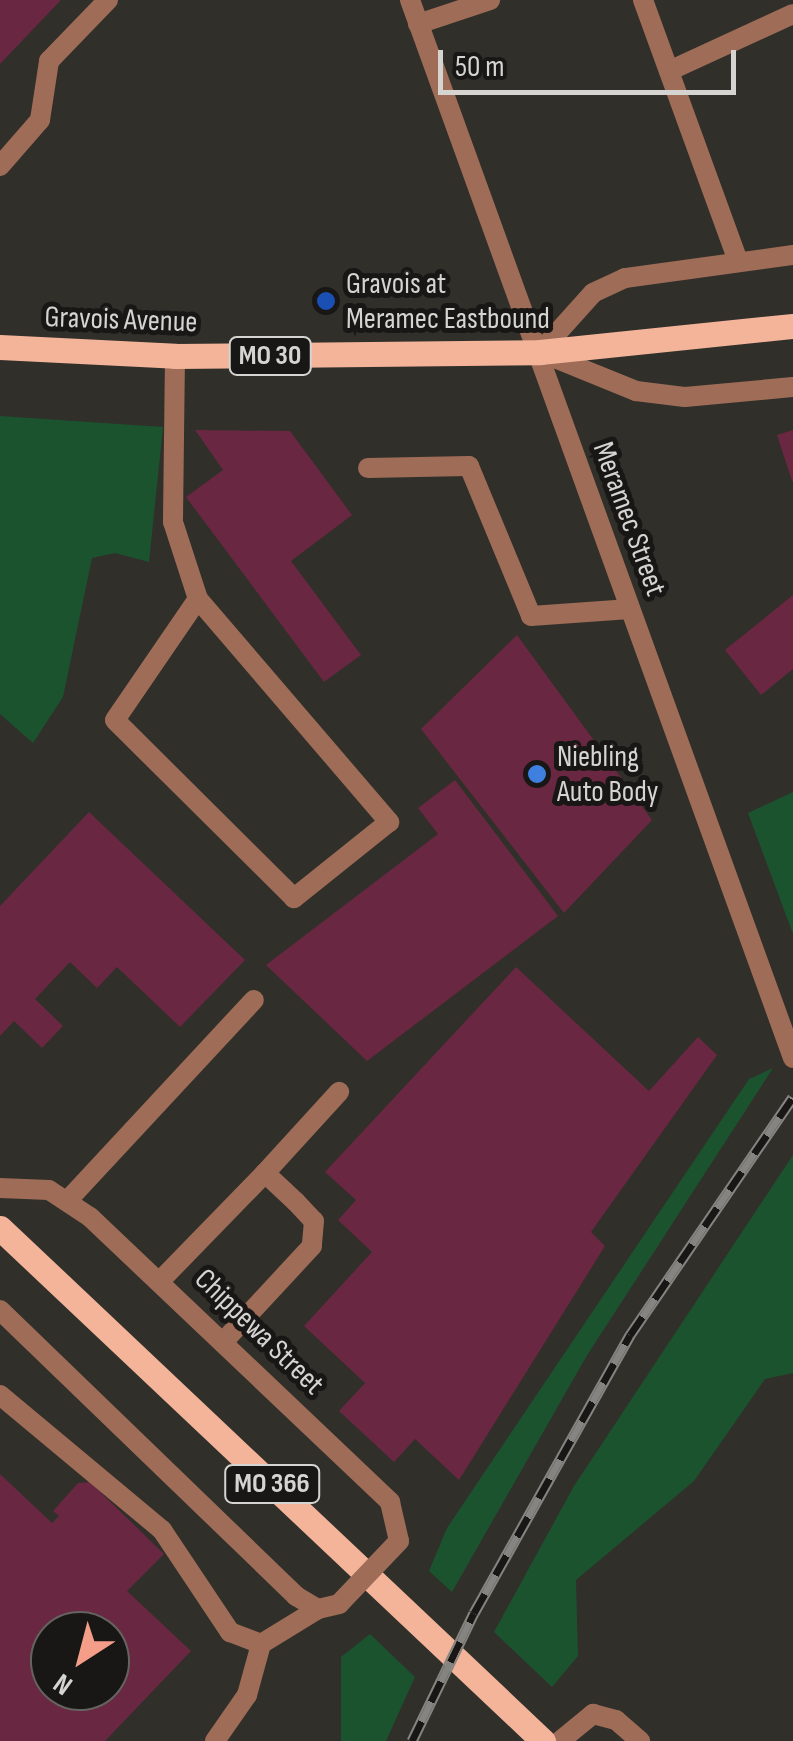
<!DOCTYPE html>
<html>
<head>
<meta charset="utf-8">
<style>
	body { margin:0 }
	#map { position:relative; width:793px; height:1741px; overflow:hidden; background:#302f2a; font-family:"Sofia Sans Condensed",sans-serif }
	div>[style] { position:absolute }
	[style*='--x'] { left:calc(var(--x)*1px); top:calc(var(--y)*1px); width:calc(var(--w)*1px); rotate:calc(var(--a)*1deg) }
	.green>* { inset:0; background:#1c532f }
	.building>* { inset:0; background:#6a2741 }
	.service>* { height:20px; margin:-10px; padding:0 10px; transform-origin:10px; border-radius:10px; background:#9e6c57 }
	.minor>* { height:20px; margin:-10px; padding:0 10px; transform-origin:10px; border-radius:10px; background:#9e6c57 }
	.tertiary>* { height:20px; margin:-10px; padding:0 10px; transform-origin:10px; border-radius:10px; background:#9e6c57 }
	.primary>* { height:25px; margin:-12.5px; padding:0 12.5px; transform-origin:12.5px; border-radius:12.5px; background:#f3b49a }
	.rail>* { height:11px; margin-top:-5.5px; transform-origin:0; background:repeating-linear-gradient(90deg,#181715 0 22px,#858480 0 44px); box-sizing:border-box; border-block:2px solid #858480 }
	.minor-bridge>* { height:20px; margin:-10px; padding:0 10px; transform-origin:10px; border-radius:10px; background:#9e6c57 }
	.dots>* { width:28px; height:28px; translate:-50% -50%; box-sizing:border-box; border:5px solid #181715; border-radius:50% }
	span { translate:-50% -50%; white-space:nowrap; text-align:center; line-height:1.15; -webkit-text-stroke:10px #181715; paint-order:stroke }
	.shield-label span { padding:2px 8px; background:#181715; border:2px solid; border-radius:8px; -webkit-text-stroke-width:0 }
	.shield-label { font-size:28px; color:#d5d4d1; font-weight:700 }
	.poi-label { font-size:30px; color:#d5d4d1 }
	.left { translate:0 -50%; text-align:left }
	.street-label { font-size:30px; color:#d5d4d1 }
	.north { position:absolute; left:30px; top:1611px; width:100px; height:100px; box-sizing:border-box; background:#181715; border:2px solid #646360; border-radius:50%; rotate:216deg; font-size:28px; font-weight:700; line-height:40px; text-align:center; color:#d5d4d1 }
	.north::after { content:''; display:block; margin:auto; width:35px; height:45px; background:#f49e8a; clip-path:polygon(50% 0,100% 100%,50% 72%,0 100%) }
	.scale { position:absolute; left:438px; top:50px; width:298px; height:45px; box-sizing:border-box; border:5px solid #d5d4d1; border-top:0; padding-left:12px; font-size:30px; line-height:35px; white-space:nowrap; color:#d5d4d1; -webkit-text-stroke:8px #181715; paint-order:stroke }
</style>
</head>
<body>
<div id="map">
	<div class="green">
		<div style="clip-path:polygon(0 416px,163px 427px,149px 562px,115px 553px,92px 558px,63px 697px,33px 743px,0 714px)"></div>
		<div style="clip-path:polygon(793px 792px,793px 934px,748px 813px)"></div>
		<div style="clip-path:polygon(773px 1068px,586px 1357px,452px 1592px,429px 1571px,447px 1528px,749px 1079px)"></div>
		<div style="clip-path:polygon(793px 1155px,793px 1373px,765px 1379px,694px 1481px,576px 1580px,578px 1656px,552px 1687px,494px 1632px,574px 1486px)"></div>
		<div style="clip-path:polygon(370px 1634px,415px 1677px,386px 1741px,341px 1741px,341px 1657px)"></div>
	</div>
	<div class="building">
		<div style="clip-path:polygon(0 0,61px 0,0 64px)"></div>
		<div style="clip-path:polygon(195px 430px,290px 431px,352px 515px,291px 561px,361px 655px,324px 682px,186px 497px,223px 470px)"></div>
		<div style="clip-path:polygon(793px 430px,793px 481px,792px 481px,777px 435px)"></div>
		<div style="clip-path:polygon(793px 595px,793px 669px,761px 695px,725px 650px)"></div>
		<div style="clip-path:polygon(517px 635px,652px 820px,564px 913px,421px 729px)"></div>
		<div style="clip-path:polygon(455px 780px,558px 916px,367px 1061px,266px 965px,438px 834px,418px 808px)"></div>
		<div style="clip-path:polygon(89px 812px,245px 960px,180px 1027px,117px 967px,97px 988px,70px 962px,35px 999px,63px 1026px,42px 1048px,14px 1021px,0 1036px,0 906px)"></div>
		<div style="clip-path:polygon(516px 967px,649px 1091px,698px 1037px,717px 1055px,591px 1232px,605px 1246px,459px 1480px,415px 1439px,394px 1462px,339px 1411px,365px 1383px,304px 1326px,372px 1252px,338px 1220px,356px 1200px,325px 1172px)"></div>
		<div style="clip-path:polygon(evenodd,0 1474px,52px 1523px,59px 1516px,53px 1511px,78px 1483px,90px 1482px,164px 1554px,127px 1591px,191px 1651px,105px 1741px,0 1741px,0 1474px,50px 1631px,110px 1631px,110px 1691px,50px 1691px,50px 1631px)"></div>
	</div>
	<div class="service">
		<div style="--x:643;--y:0;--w:278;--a:70"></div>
		<div style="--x:418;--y:24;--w:76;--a:-18.4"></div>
		<div style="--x:669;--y:71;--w:136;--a:-24.7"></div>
		<div style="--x:0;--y:166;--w:61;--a:-49"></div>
		<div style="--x:40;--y:120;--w:60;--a:-81.3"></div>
		<div style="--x:49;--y:61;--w:85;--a:-46"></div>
		<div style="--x:175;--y:356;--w:166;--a:90.7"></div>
		<div style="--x:173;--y:522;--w:81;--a:72"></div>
		<div style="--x:198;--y:599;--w:294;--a:49.4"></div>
		<div style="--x:389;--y:822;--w:122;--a:141.3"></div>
		<div style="--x:294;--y:898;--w:252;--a:-135.2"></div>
		<div style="--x:115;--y:720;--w:147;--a:-55.6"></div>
		<div style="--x:368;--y:468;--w:101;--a:-1.1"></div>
		<div style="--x:469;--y:466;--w:162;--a:67.5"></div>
		<div style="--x:531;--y:616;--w:99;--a:-4"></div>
		<div style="--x:265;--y:1173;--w:110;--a:-47.6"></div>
		<div style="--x:68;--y:1200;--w:273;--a:-47.1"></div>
		<div style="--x:159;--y:1282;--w:152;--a:-45.8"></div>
		<div style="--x:265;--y:1173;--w:42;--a:43.1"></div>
		<div style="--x:296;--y:1202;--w:26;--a:47"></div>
		<div style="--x:314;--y:1221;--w:25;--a:95"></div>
		<div style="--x:312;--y:1246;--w:131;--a:132.8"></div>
		<div style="--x:0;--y:1395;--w:211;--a:39.8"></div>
		<div style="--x:162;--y:1530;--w:123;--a:56.3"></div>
		<div style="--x:230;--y:1632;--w:33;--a:21"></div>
		<div style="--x:261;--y:1644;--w:67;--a:-31.6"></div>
		<div style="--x:215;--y:1741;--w:56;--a:-55.2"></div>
		<div style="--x:247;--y:1695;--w:53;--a:-74.6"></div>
	</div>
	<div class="minor">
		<div style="--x:793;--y:255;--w:170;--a:172.2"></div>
		<div style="--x:625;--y:278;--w:35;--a:155"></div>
		<div style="--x:593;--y:293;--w:79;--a:131.9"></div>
		<div style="--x:540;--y:352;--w:104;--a:22.1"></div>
		<div style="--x:636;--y:391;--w:49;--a:7"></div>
		<div style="--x:685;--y:397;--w:108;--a:-5.3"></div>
		<div style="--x:0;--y:1188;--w:49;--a:2.3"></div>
		<div style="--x:49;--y:1190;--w:49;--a:33.4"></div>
		<div style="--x:90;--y:1217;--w:414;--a:43.5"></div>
		<div style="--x:390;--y:1502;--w:40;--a:77"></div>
		<div style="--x:0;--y:1310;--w:412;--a:44"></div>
		<div style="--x:296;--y:1596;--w:26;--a:31"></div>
		<div style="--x:318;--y:1609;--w:22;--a:-13"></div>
		<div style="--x:560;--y:1741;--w:43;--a:-39.3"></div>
		<div style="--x:593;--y:1714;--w:24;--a:15"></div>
		<div style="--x:616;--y:1720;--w:32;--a:41"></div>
	</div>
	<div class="tertiary">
		<div style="--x:410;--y:0;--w:1125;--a:70.1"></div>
	</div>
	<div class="primary">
		<div style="--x:0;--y:347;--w:175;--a:2.9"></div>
		<div style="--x:175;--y:356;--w:365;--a:-0.6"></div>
		<div style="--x:540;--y:352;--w:254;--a:-5.9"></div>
		<div style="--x:0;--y:1228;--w:747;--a:43.37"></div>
	</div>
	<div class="rail">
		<div style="--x:412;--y:1741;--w:142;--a:-64.2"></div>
		<div style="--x:474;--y:1613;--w:319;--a:-60.7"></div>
		<div style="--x:630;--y:1335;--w:288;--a:-55.6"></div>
	</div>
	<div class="minor-bridge">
		<div style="--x:339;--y:1604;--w:87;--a:-46.4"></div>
	</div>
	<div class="dots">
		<div style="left:326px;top:301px;background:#1a4fb4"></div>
		<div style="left:537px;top:774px;background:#3f7fe0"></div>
	</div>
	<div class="shield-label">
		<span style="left:270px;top:356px">MO 30</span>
		<span style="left:272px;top:1484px">MO 366</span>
	</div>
	<div class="poi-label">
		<span class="left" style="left:346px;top:301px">Gravois at<br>Meramec Eastbound</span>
		<span class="left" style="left:557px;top:774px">Niebling<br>Auto Body</span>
	</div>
	<div class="street-label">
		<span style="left:121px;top:320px;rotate:2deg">Gravois Avenue</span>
		<span style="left:629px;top:519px;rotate:70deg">Meramec Street</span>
		<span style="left:259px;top:1332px;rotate:44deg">Chippewa Street</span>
	</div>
	<div class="north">N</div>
	<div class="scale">50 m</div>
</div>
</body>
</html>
